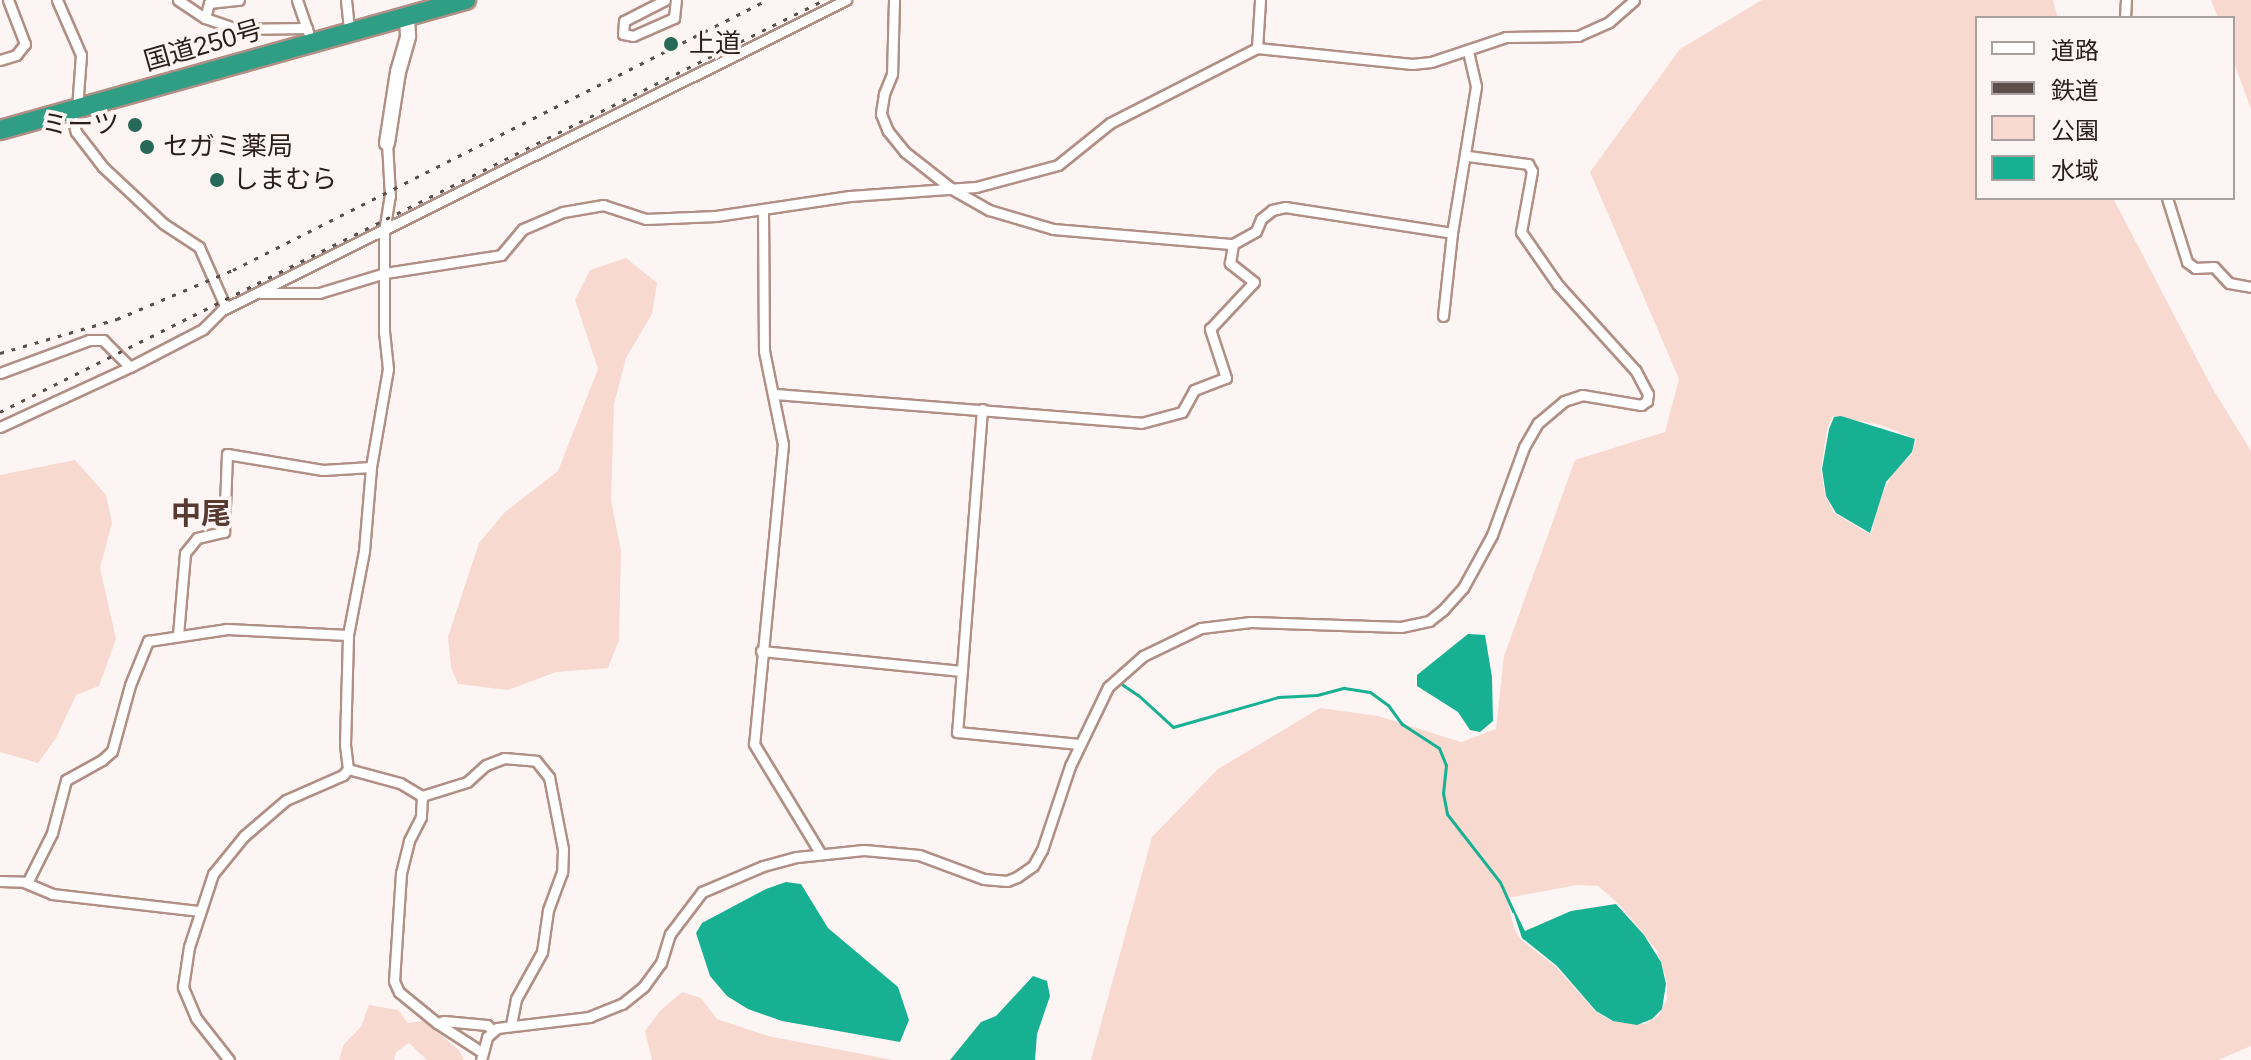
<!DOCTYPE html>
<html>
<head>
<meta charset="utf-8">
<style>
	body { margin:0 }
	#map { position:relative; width:2251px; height:1060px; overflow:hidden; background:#fdf5f3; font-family:Arial,"Noto Sans JP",sans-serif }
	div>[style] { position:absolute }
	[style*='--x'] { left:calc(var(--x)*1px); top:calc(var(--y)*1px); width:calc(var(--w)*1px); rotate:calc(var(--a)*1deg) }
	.green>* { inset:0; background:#f7d9d0 }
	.water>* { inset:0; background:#17b093 }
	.stream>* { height:3px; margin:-1.5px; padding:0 1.5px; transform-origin:1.5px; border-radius:1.5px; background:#17b093 }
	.roads { filter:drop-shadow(2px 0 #b18f85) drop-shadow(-2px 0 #b18f85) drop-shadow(0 2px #b18f85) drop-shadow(0 -2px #b18f85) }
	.street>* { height:9px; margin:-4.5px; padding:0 4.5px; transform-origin:4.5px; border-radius:4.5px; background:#fff }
	.secondary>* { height:14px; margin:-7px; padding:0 7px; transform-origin:7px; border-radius:7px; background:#fff }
	.highway>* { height:18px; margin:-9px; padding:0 9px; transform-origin:9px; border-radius:9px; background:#309d85 }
	.rail>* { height:3px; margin-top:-1.5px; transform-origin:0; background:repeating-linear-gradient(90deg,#5a4f4b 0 4px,transparent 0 12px) }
	.dots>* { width:22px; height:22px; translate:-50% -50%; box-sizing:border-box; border:4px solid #fdf5f3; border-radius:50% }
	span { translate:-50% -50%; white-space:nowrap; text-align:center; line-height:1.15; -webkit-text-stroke:7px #fdf5f3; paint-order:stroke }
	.poi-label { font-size:26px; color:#2b1e1a }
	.left { translate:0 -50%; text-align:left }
	.right { translate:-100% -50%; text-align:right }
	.street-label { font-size:26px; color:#2b1e1a }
	.quarter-label { font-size:30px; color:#573a32; font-weight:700 }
	.legend { position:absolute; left:1975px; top:16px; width:260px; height:184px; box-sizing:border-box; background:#fdf5f3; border:2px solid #a99f9c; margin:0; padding:10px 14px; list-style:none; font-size:24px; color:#2b1e1a }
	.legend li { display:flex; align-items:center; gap:16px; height:40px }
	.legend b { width:40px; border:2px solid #a99f9c }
</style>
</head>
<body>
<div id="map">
	<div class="green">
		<div style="clip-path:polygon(evenodd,1762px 0,2053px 0,2058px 18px,1977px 18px,1977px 198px,2113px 198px,2211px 386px,2251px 451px,2251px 1046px,2218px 1060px,1091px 1060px,1152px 837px,1218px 769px,1320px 708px,1378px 716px,1461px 742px,1496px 729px,1504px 656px,1575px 460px,1665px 432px,1679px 379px,1590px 172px,1680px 49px,1762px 0,1833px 416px,1881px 425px,1916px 439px,1912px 454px,1893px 472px,1880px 498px,1871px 535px,1834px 513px,1825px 495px,1821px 470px,1827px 429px,1833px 416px,1762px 0,1577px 885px,1598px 886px,1620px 905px,1657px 951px,1667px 982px,1667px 999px,1659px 1015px,1646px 1024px,1612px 1021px,1596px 1012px,1555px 966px,1521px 940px,1514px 928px,1507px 898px,1577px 885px)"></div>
		<div style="clip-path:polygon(2211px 0,2251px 0,2251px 109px,2233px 60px,2233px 18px,2218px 18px)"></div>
		<div style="clip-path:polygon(626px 258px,657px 283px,652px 314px,626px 358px,614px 404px,611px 500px,621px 551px,619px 640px,608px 668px,556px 672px,508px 690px,458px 684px,451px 667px,448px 637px,479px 543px,505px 512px,558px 471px,598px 369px,575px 300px,590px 270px)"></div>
		<div style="clip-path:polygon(75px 460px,106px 495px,112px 523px,100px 568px,116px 639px,99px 686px,76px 695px,56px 738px,38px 763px,0 752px,0 475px)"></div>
		<div style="clip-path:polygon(682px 992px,701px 998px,717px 1019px,768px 1036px,893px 1060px,652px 1060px,645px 1031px,660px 1011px)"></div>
		<div style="clip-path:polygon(369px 1005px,398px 1010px,408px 1023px,424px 1021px,459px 1050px,464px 1060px,427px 1060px,409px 1043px,396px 1052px,394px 1060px,339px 1060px,344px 1044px,361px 1027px)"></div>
	</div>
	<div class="water">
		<div style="clip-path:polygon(1841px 416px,1915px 439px,1912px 452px,1886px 482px,1870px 533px,1836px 513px,1826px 496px,1822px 469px,1829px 429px,1834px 417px)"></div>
		<div style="clip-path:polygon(1468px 634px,1485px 635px,1492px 677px,1493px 721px,1480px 732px,1470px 730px,1458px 712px,1417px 686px,1417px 675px)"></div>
		<div style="clip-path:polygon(786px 882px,801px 884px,828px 928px,898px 987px,909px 1020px,900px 1042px,782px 1021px,748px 1009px,727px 996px,710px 976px,696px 933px,702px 923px,766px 889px)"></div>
		<div style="clip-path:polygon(1509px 899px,1525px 931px,1571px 911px,1616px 904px,1644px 935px,1661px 962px,1666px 984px,1662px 1009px,1652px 1019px,1637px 1025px,1613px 1021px,1596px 1011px,1557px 966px,1522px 938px)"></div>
		<div style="clip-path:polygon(1033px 976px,1047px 981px,1050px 996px,1037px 1034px,1035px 1060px,950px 1060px,981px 1022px,996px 1016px)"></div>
	</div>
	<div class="stream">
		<div style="--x:1117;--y:681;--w:25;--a:34"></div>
		<div style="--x:1138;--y:695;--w:47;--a:42.4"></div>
		<div style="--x:1173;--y:727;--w:109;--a:-15.9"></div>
		<div style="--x:1278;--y:697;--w:39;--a:-3"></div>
		<div style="--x:1317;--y:695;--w:28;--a:-15"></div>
		<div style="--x:1344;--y:688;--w:26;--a:9"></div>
		<div style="--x:1370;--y:692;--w:22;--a:36"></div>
		<div style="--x:1388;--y:705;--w:24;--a:54"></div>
		<div style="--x:1402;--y:724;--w:44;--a:33"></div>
		<div style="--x:1439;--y:748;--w:18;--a:68"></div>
		<div style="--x:1446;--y:765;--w:28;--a:96"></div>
		<div style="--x:1443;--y:793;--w:21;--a:79"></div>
		<div style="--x:1447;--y:814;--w:86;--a:52.1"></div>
		<div style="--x:1500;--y:882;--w:32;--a:66"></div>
	</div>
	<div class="roads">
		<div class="street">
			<div style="--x:57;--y:0;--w:60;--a:66.4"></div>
			<div style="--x:81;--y:55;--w:53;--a:94.3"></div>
			<div style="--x:178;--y:0;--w:32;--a:34"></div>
			<div style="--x:205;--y:18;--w:34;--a:19"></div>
			<div style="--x:237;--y:29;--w:70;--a:-0.8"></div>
			<div style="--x:297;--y:0;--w:34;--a:71"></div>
			<div style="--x:346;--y:0;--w:30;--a:84"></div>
			<div style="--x:665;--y:0;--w:46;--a:152.9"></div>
			<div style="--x:624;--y:21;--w:13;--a:94"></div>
			<div style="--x:623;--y:34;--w:10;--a:11"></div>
			<div style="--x:633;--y:36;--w:45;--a:-23.7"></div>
			<div style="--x:674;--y:18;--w:18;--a:-84"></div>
			<div style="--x:894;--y:0;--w:74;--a:91.5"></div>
			<div style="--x:892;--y:74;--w:22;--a:112"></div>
			<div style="--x:884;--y:94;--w:20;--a:99"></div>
			<div style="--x:881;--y:114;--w:18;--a:68"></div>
			<div style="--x:888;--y:131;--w:27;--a:51"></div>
			<div style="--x:905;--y:152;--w:60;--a:38.2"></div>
			<div style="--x:952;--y:189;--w:43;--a:29.6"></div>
			<div style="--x:989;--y:210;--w:67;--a:16.5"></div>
			<div style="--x:1053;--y:229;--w:181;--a:4.8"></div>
			<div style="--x:1233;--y:244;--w:26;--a:-29"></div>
			<div style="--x:1256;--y:231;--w:13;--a:-67"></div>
			<div style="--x:1261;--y:219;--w:14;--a:-39"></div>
			<div style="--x:1272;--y:210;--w:13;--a:-13"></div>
			<div style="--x:1285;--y:207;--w:169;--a:8.8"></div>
			<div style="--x:205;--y:18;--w:16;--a:-75"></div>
			<div style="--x:209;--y:3;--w:30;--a:-6"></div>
			<div style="--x:2125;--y:18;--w:18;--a:-87"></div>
			<div style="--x:1257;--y:48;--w:48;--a:-86.4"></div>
			<div style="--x:0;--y:60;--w:17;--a:-17"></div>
			<div style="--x:16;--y:55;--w:14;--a:-51"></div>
			<div style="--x:25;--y:44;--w:47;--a:-111.1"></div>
			<div style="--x:70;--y:110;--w:23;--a:75"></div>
			<div style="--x:76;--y:132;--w:44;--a:52.4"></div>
			<div style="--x:103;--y:167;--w:83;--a:43.1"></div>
			<div style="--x:164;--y:224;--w:42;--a:33.3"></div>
			<div style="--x:199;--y:247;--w:67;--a:66.1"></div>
			<div style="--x:2167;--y:198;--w:67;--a:72.6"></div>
			<div style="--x:2187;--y:262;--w:10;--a:37"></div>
			<div style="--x:2195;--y:268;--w:19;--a:-3"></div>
			<div style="--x:2214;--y:267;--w:22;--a:47"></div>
			<div style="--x:2229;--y:283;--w:22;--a:10"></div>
			<div style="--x:763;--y:209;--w:142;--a:89.6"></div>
			<div style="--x:764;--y:351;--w:95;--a:78.5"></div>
			<div style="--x:783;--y:444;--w:301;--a:95.5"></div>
			<div style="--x:754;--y:744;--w:129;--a:58.7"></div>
			<div style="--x:261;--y:293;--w:58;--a:0"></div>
			<div style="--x:319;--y:293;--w:69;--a:-16.9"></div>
			<div style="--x:385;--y:273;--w:117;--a:-8.8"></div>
			<div style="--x:501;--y:255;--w:34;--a:-50"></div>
			<div style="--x:523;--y:229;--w:43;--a:-23"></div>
			<div style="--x:563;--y:212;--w:41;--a:-9.9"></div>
			<div style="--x:603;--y:205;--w:45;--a:18"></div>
			<div style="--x:646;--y:219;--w:70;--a:-2.5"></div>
			<div style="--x:716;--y:216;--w:135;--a:-8.5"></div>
			<div style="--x:850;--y:196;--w:126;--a:-4.1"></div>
			<div style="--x:976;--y:187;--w:85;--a:-15"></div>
			<div style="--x:1058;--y:165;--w:67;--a:-38.9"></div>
			<div style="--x:1110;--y:123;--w:165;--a:-27"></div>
			<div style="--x:1257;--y:48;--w:156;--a:5.9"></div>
			<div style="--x:1412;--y:64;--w:19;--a:-6"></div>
			<div style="--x:1431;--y:62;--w:79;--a:-18.4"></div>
			<div style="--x:1506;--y:37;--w:72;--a:-0.8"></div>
			<div style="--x:1578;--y:36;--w:34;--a:-24"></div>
			<div style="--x:1609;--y:22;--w:33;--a:-41"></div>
			<div style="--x:1443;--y:316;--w:83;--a:-83.8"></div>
			<div style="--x:1452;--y:233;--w:149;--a:-80.7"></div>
			<div style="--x:1476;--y:86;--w:36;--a:-103"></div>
			<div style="--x:0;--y:373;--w:95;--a:-20.3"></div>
			<div style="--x:89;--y:340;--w:14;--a:0"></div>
			<div style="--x:103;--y:340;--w:38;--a:45"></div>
			<div style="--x:130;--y:367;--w:82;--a:-27.5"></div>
			<div style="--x:203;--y:329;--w:27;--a:-45"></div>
			<div style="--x:222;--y:310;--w:697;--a:-26.42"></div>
			<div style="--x:775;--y:394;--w:367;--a:4.5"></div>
			<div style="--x:1141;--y:423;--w:42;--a:-15"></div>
			<div style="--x:1182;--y:412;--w:25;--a:-61"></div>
			<div style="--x:1194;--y:390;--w:34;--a:-21"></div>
			<div style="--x:1226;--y:378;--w:52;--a:-108.1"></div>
			<div style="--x:1210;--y:329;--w:64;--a:-46.9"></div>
			<div style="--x:1254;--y:282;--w:31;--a:-142"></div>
			<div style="--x:1230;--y:263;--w:19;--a:-81"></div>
			<div style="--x:982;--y:409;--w:324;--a:94.4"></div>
			<div style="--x:957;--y:732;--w:123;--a:5.6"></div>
			<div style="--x:0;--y:427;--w:143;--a:-24.8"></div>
			<div style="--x:178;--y:635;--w:82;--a:-85.1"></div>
			<div style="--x:185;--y:553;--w:19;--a:-51"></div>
			<div style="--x:197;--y:538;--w:28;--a:-13"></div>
			<div style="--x:224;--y:532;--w:78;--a:-87.8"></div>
			<div style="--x:227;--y:454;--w:97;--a:9.5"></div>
			<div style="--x:323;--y:470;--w:48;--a:-3.6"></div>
			<div style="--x:761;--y:651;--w:202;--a:5.7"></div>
			<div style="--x:348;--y:769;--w:25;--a:-97"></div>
			<div style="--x:345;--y:744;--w:109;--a:-88.4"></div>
			<div style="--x:348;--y:635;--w:86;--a:-79.2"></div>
			<div style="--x:364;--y:551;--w:84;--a:-85.2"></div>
			<div style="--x:371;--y:467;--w:99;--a:-80.2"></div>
			<div style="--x:388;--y:369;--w:36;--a:-96"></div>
			<div style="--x:384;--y:333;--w:101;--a:-90"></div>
			<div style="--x:384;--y:232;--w:36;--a:-81"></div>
			<div style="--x:390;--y:196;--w:53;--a:-93.2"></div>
			<div style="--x:348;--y:769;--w:54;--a:15.1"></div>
			<div style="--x:400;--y:783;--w:26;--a:31"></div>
			<div style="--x:422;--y:796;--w:21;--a:93"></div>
			<div style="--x:421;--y:817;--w:27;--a:117"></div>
			<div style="--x:409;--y:841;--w:33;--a:104"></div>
			<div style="--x:401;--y:873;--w:108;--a:93.7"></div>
			<div style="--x:394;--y:981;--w:12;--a:66"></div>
			<div style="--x:399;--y:992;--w:49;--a:39.2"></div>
			<div style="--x:437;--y:1023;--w:51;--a:33.1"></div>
			<div style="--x:422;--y:796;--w:47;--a:-17.3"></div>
			<div style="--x:467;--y:782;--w:25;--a:-42"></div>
			<div style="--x:486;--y:765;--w:19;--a:-21"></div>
			<div style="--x:504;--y:758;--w:32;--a:5"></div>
			<div style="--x:536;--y:761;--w:21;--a:51"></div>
			<div style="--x:549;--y:777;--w:73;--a:79"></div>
			<div style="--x:563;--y:849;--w:23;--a:92"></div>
			<div style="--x:562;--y:872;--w:40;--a:110.2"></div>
			<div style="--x:548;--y:910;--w:42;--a:98.1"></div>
			<div style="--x:542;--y:952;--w:54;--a:119"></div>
			<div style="--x:516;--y:999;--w:25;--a:101"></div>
			<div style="--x:0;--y:881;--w:24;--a:2"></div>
			<div style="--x:24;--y:882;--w:30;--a:23"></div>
			<div style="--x:52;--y:894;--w:147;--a:6.6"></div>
			<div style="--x:27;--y:883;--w:56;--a:-63.4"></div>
			<div style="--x:52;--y:833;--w:55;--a:-75.2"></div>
			<div style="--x:66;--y:780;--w:41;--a:-29.1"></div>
			<div style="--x:102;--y:760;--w:13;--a:-42"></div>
			<div style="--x:112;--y:751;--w:68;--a:-74.7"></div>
			<div style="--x:130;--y:685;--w:48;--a:-67.8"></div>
			<div style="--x:148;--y:641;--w:80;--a:-8.6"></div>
			<div style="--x:227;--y:629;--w:121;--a:2.8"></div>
			<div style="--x:437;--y:1023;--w:7;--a:-16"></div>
			<div style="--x:444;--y:1021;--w:43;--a:5.3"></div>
			<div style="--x:487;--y:1025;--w:8;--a:45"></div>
			<div style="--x:229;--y:1060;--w:53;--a:-128.2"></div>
			<div style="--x:196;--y:1018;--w:34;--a:-113"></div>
			<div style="--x:183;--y:987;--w:40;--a:-81.5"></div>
			<div style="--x:189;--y:947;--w:77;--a:-71.8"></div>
			<div style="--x:213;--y:874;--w:49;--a:-50.8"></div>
			<div style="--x:244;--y:836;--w:55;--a:-40.6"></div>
			<div style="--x:286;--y:800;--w:62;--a:-23.7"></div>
			<div style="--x:343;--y:775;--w:8;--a:-50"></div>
			<div style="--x:481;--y:1060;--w:24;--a:-75"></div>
			<div style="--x:487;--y:1037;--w:13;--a:-42"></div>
			<div style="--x:497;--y:1028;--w:93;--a:-6.8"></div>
			<div style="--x:589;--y:1017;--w:35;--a:-22"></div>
			<div style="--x:622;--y:1004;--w:28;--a:-39"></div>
			<div style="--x:644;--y:986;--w:29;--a:-54"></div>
			<div style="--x:661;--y:963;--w:30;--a:-73"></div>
			<div style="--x:670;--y:934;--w:53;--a:-52.7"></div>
			<div style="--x:702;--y:892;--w:66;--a:-23.1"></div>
			<div style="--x:763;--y:866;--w:35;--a:-15"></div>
			<div style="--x:797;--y:857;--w:67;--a:-6"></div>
			<div style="--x:864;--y:850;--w:55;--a:5.2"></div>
			<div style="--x:919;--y:855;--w:69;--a:20.3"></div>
			<div style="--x:984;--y:879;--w:23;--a:5"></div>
			<div style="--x:1007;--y:881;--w:11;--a:-22"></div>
			<div style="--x:1017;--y:877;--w:19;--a:-35"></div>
			<div style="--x:1033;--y:866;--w:18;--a:-61"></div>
			<div style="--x:1042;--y:850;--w:89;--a:-71.6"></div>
			<div style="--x:1070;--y:766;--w:88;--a:-64.3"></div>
			<div style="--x:1108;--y:687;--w:47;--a:-41.5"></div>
			<div style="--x:1143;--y:656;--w:64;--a:-25.8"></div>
			<div style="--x:1201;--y:628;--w:50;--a:-6.8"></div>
			<div style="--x:1251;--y:622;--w:150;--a:1.9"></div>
			<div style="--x:1401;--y:627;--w:29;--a:-12"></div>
			<div style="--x:1429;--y:621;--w:18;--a:-38"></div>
			<div style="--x:1443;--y:610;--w:30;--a:-48"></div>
			<div style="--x:1463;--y:588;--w:60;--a:-61.3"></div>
			<div style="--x:1492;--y:535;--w:94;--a:-70"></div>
			<div style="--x:1524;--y:447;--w:28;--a:-60"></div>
			<div style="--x:1538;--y:423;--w:34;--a:-40"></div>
			<div style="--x:1564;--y:401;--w:19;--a:-18"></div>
			<div style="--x:1582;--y:395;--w:60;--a:9.6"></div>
			<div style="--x:1641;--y:405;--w:7;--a:-34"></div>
			<div style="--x:1647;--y:401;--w:7;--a:-82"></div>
			<div style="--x:1648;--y:394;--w:27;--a:-118"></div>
			<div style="--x:1635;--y:370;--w:115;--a:-132.2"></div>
			<div style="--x:1558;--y:285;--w:65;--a:-124.9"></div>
			<div style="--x:1521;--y:232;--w:62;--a:-79.8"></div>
			<div style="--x:1532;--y:171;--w:8;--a:-120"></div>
			<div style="--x:1528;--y:164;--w:62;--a:-172.5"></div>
		</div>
		<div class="secondary">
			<div style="--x:387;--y:143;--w:72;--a:-81.2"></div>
			<div style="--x:398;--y:72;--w:37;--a:-74"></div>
			<div style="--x:408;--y:36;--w:20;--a:-93"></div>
		</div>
		<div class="highway">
			<div style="--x:0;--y:130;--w:484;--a:-15.6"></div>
		</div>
	</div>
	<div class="rail">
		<div style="--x:0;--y:353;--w:122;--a:-16.2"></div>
		<div style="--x:117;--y:319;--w:126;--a:-22.9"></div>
		<div style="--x:233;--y:270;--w:598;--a:-26.82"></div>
		<div style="--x:0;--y:412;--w:921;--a:-26.57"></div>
	</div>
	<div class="dots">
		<div style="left:671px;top:44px;background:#266959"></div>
		<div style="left:135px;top:125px;background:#266959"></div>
		<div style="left:147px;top:147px;background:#266959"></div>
		<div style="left:217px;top:180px;background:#266959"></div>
	</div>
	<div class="poi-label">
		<span class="left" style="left:689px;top:44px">上道</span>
		<span class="right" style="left:119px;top:125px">ミーツ</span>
		<span class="left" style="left:163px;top:147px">セガミ薬局</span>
		<span class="left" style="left:233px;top:180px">しまむら</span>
	</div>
	<div class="street-label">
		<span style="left:203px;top:46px;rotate:-16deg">国道250号</span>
	</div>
	<div class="quarter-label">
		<span style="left:201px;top:514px">中尾</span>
	</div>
	<ul class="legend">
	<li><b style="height:10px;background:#fff"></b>道路</li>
	<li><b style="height:10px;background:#5a4f4b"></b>鉄道</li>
	<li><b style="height:22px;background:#f7d9d0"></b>公園</li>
	<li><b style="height:22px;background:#17b093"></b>水域</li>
	</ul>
</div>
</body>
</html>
